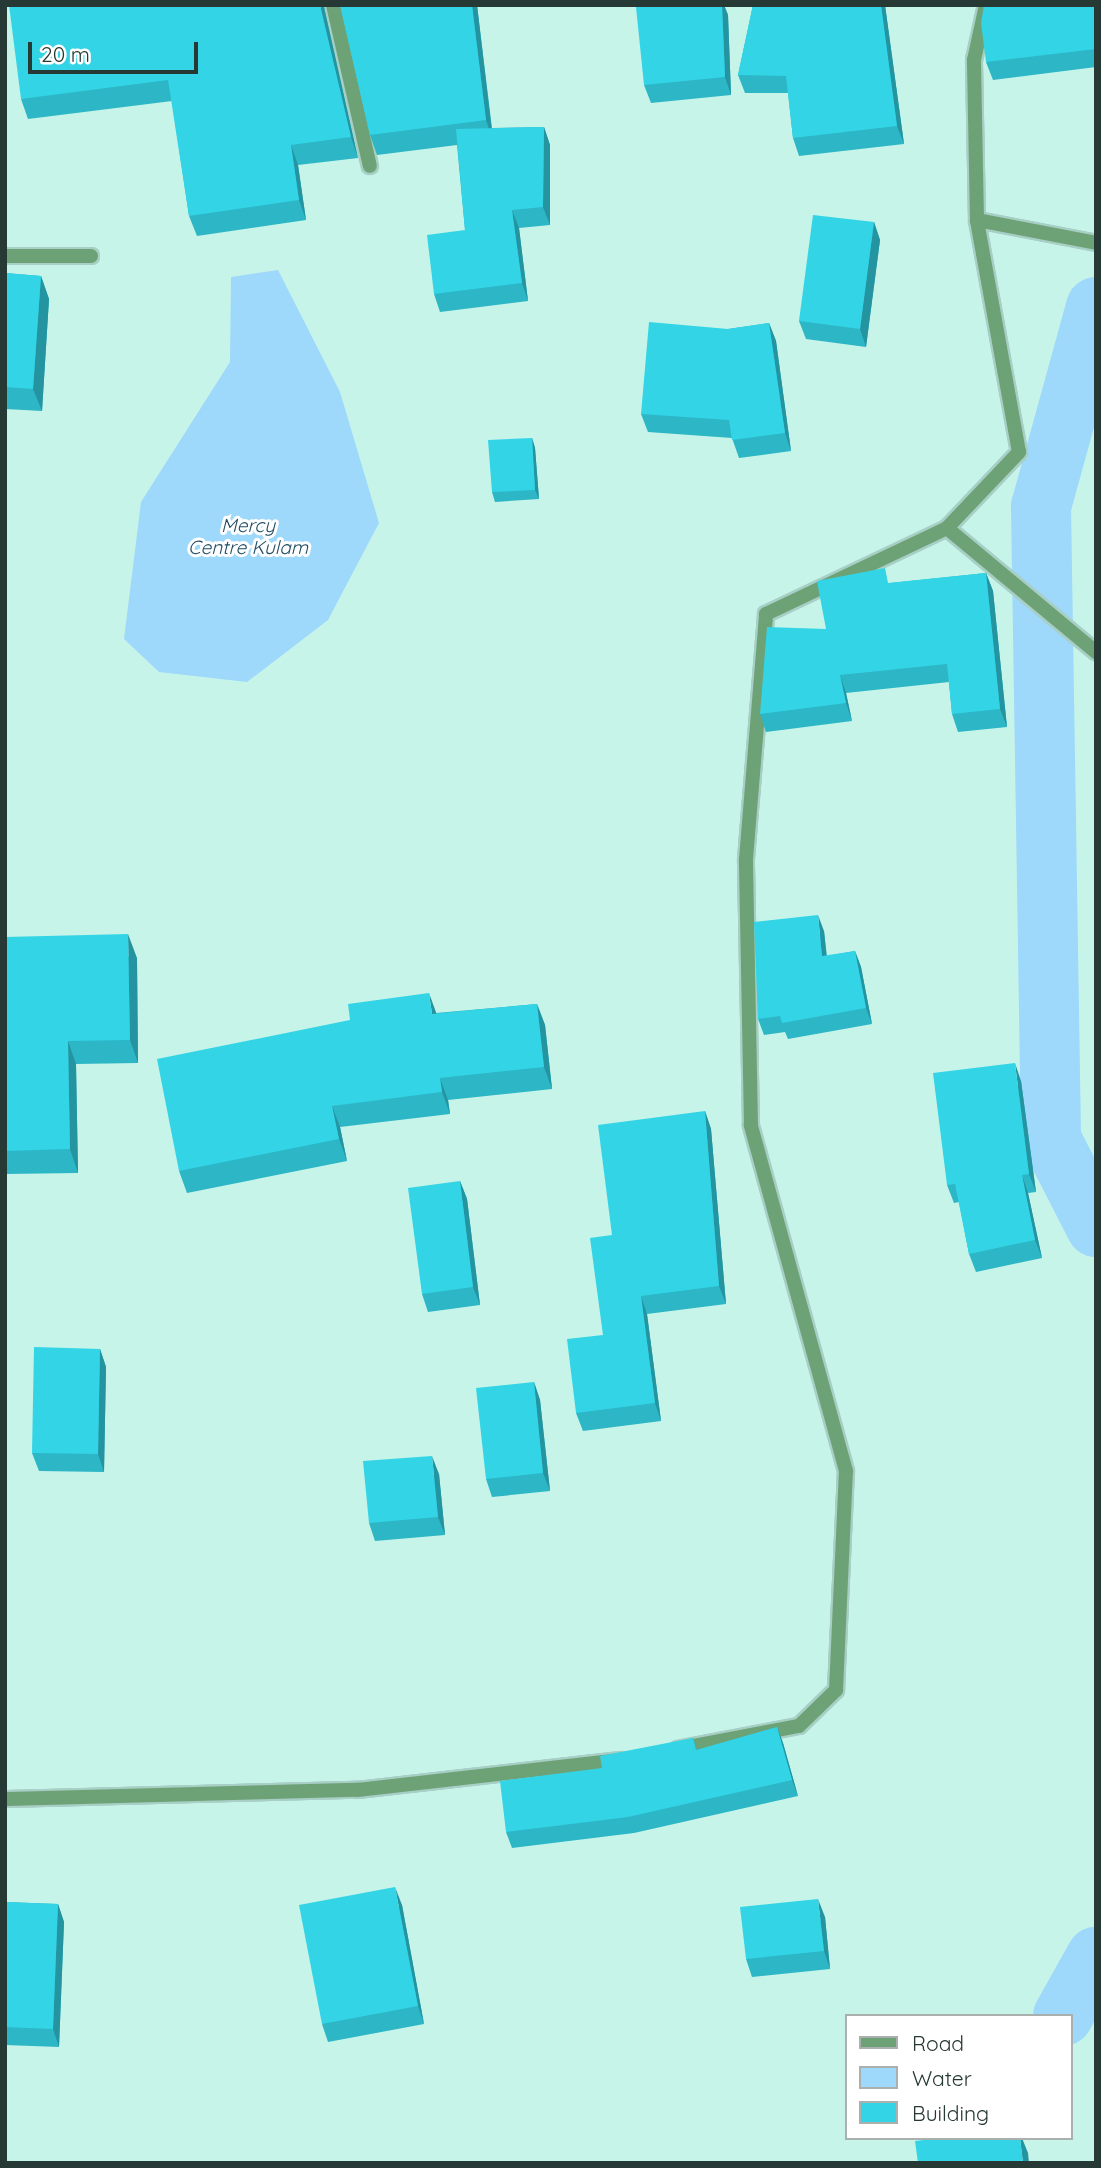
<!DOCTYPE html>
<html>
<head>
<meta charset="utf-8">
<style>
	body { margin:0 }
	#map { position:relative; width:1101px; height:2168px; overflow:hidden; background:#c7f4e9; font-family:Quicksand,sans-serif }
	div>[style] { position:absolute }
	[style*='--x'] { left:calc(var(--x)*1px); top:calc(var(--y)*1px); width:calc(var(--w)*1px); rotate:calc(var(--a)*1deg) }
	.water>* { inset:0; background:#9ed8fb }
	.canal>* { height:60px; margin:-30px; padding:0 30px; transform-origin:30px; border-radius:30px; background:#9ed8fb }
	.roads { filter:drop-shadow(2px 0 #a7cfc5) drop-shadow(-2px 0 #a7cfc5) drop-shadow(0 2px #a7cfc5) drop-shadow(0 -2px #a7cfc5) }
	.street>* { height:14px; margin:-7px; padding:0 7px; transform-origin:7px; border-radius:7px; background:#6da277 }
	.wall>* { inset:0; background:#2cb6c6 }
	.shaded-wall>* { inset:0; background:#2494a1 }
	.building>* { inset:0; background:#33d4e6 }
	span { translate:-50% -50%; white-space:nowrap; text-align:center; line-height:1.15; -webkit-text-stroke:6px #fff; paint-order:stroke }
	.water-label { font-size:19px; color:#234e67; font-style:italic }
	.frame { position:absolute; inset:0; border:7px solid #273935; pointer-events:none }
	.legend { position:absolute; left:845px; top:2014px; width:228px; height:126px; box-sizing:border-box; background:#fff; border:2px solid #a9b0ae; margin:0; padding:9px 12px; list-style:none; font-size:21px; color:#273935 }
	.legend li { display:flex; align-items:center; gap:14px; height:35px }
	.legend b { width:35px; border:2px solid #a9b0ae }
	.scale { position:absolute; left:28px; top:42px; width:170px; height:32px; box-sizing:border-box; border:4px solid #273935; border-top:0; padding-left:9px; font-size:21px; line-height:24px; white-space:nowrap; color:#273935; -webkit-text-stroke:5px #fff; paint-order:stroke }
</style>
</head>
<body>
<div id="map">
	<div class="water">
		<div style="clip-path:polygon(278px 270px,340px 392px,379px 523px,328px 620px,247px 682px,159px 672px,124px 639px,141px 502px,230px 362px,231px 277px)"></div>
	</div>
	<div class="canal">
		<div style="--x:1096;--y:307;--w:207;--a:105.4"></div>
		<div style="--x:1041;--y:507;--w:632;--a:89.09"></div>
		<div style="--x:1051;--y:1139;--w:99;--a:62.9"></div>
		<div style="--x:1063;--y:2016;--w:68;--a:-60.8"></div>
	</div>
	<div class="roads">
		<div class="street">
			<div style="--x:333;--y:5;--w:165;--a:77.1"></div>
			<div style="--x:977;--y:220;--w:121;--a:10.9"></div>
			<div style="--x:5;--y:256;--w:86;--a:0"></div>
			<div style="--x:947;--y:528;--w:194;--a:39.8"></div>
			<div style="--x:678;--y:1749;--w:123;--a:-10.8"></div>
			<div style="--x:799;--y:1726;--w:52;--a:-44.2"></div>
			<div style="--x:836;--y:1690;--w:219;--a:-87.4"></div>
			<div style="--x:846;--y:1471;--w:359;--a:-105.4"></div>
			<div style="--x:751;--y:1125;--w:266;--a:-91.1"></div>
			<div style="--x:746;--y:859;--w:246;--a:-85.3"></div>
			<div style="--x:766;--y:614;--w:200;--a:-25.4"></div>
			<div style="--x:947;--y:528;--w:105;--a:-46.5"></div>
			<div style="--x:1019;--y:452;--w:236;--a:-100.3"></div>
			<div style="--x:977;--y:220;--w:160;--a:-91.1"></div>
			<div style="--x:974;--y:60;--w:56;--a:-77.7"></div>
			<div style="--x:5;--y:1799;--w:353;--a:-1.5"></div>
			<div style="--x:358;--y:1790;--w:264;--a:-6.5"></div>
		</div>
	</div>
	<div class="wall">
		<div style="clip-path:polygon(340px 5px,477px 5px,492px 128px,544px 127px,550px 145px,550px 225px,519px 228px,528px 301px,440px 312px,434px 294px,465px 230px,457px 145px,377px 155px,370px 135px)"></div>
		<div style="clip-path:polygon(649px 5px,724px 5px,728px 15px,731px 95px,651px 103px,644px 85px)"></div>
		<div style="clip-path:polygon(753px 5px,885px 5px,904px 144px,799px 156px,793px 138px,788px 93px,745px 93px,738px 75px)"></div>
		<div style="clip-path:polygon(1096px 5px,1096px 67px,993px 80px,986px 62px)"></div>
		<div style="clip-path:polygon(324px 7px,358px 158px,298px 165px,306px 220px,197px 236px,189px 216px,172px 101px,28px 119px,21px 99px)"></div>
		<div style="clip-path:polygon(874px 222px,880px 240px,866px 347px,806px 339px,799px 321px)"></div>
		<div style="clip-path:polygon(5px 273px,41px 276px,49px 299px,42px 411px,5px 409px)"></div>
		<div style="clip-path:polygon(769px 323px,776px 341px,791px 451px,739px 458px,732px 438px,648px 432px,641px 414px,728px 329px)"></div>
		<div style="clip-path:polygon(532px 438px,535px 448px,539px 499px,495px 502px,492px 492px)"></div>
		<div style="clip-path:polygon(986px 573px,993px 591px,1007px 727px,958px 732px,952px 714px,949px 682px,846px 693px,852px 721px,766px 732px,760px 714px,826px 629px,891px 583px)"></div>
		<div style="clip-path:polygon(824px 931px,827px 956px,855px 951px,861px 967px,872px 1024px,788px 1039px,785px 1032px,764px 1035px,758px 1019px)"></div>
		<div style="clip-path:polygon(5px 937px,137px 958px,138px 1063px,76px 1064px,78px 1173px,5px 1174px)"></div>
		<div style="clip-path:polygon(537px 1004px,545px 1025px,552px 1089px,448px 1100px,450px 1114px,340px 1127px,347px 1161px,187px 1193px,179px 1171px,436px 1013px)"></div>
		<div style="clip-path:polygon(1021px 1081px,1036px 1192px,1028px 1193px,1042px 1258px,976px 1272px,969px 1254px,959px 1202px,954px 1203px,947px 1185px)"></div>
		<div style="clip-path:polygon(705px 1111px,711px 1129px,726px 1304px,647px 1314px,661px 1421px,583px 1431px,576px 1413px,603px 1335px,612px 1235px)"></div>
		<div style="clip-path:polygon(460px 1181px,467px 1199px,480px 1305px,428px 1312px,422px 1294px)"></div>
		<div style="clip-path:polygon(100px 1349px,106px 1367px,104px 1472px,39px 1471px,32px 1453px)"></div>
		<div style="clip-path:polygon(534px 1382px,540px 1400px,550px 1491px,492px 1497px,486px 1479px)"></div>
		<div style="clip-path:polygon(439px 1474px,445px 1535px,375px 1541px,369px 1523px)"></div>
		<div style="clip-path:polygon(777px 1727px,783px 1743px,798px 1796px,634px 1833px,512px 1848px,506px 1832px,602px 1768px,693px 1738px,697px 1750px)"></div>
		<div style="clip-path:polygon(5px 1902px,58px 1904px,64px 1922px,59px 2047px,5px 2045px)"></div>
		<div style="clip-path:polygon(402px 1905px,424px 2024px,328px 2042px,322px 2024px)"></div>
		<div style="clip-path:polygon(825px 1917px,830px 1969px,752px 1977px,746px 1959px)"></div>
	</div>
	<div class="shaded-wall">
		<div style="clip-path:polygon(320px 5px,325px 5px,324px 7px,358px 158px,351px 137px)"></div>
		<div style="clip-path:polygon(472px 5px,477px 5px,493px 141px,486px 120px)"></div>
		<div style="clip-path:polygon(722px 5px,724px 5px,728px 15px,731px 95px,725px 77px)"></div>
		<div style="clip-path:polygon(881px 5px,885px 5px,904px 144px,897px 126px)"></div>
		<div style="clip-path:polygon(544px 127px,550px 145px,550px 225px,543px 207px)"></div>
		<div style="clip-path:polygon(291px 145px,298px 165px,306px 220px,299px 200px)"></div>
		<div style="clip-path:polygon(512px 210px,519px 228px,528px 301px,522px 283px)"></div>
		<div style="clip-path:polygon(874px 222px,880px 240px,866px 347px,860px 329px)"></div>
		<div style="clip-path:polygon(41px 276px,49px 299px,42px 411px,33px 389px)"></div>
		<div style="clip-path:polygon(769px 323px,776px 341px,791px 451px,785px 433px)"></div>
		<div style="clip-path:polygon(532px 438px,535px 448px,539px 499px,535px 490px)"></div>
		<div style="clip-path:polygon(986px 573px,993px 591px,1007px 727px,1000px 709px)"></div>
		<div style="clip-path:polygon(840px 675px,846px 693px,852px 721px,846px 703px)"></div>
		<div style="clip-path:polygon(818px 915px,824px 931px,828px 973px,822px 956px)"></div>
		<div style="clip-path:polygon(128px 934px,137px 958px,138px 1063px,130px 1040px)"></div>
		<div style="clip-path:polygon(855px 951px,861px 967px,872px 1024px,866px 1008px)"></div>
		<div style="clip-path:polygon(429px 993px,437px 1015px,432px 1014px)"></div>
		<div style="clip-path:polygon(537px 1004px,545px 1025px,552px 1089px,544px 1067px)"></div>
		<div style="clip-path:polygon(68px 1041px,76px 1064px,78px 1173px,70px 1149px)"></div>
		<div style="clip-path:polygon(1015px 1063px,1021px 1081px,1036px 1192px,1029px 1174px)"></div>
		<div style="clip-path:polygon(440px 1078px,448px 1100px,450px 1114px,442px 1092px)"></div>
		<div style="clip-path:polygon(332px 1106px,340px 1127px,347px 1161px,339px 1139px)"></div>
		<div style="clip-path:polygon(705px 1111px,711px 1129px,726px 1304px,719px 1286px)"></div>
		<div style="clip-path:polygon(1022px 1175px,1028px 1193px,1042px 1258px,1035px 1240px)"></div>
		<div style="clip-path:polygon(460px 1181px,467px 1199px,480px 1305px,473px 1287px)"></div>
		<div style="clip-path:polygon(641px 1296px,647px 1314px,661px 1421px,655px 1403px)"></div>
		<div style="clip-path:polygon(100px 1349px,106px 1367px,104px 1472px,98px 1454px)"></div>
		<div style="clip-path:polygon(534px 1382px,540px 1400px,550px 1491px,543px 1473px)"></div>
		<div style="clip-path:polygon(432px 1456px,439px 1474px,445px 1535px,438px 1517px)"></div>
		<div style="clip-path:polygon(777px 1727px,783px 1743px,798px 1796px,792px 1780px)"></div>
		<div style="clip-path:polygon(395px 1887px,402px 1905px,424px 2024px,418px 2006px)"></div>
		<div style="clip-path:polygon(818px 1899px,825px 1917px,830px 1969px,824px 1951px)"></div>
		<div style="clip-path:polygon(58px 1904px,64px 1922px,59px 2047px,53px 2029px)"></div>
		<div style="clip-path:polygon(1020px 2138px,1022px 2138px,1028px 2153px,1029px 2163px,1023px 2163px)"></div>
	</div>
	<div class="building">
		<div style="clip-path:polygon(9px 5px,320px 5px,351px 137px,291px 145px,299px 200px,189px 216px,168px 80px,21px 99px)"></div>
		<div style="clip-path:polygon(340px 5px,472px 5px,486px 120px,370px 135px)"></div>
		<div style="clip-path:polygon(649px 5px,722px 5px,725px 77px,644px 85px,636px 7px)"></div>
		<div style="clip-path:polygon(753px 5px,881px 5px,897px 126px,793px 138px,786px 76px,738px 75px)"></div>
		<div style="clip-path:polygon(984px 5px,1096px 5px,1096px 49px,986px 62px,981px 23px)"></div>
		<div style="clip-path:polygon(544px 127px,543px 207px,512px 210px,522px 283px,434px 294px,427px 235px,465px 230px,456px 129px)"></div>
		<div style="clip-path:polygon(813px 215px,874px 222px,860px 329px,799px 321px)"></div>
		<div style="clip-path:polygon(5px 273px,41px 276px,33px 389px,5px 387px)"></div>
		<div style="clip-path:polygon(649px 322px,728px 329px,769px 323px,785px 433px,732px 440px,729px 420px,641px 414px)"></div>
		<div style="clip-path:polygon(532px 438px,535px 490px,492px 492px,488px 440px)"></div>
		<div style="clip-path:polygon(885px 568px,888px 583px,986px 573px,1000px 709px,952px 714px,947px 664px,840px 675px,846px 703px,760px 714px,767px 627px,826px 629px,817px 581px)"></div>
		<div style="clip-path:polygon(818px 915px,822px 956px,855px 951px,866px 1008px,782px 1023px,780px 1016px,758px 1019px,754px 922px)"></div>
		<div style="clip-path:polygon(128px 934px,130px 1040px,68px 1041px,70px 1149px,5px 1151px,5px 937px)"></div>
		<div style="clip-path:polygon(429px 993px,432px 1014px,537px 1004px,544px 1067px,440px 1078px,442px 1092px,332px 1106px,339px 1139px,179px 1171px,157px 1059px,350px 1020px,348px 1004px)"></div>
		<div style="clip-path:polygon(1015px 1063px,1029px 1174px,1022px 1175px,1035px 1240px,969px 1254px,955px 1184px,947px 1185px,933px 1073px)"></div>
		<div style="clip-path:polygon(705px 1111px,719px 1286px,641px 1296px,655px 1403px,576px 1413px,567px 1339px,603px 1335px,590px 1238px,612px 1235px,598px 1125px)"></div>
		<div style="clip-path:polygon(460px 1181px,473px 1287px,422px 1294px,408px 1188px)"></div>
		<div style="clip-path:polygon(34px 1347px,100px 1349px,98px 1454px,32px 1453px)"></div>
		<div style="clip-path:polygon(534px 1382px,543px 1473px,486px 1479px,476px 1388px)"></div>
		<div style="clip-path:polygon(432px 1456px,438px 1517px,369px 1523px,363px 1461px)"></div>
		<div style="clip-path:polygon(777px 1727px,792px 1780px,628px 1817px,506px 1832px,500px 1781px,602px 1768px,600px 1756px,693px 1738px,696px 1750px)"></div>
		<div style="clip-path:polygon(395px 1887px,418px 2006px,322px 2024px,299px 1905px)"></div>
		<div style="clip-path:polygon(818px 1899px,824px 1951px,746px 1959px,740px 1907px)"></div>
		<div style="clip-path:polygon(5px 1902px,58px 1904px,53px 2029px,5px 2027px)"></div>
		<div style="clip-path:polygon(940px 2138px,1020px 2138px,1023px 2163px,918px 2163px,915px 2141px)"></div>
	</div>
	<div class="water-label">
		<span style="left:248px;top:537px">Mercy<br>Centre Kulam</span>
	</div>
	<div class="frame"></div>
	<ul class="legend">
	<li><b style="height:9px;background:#6da277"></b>Road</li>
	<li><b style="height:19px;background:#9ed8fb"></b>Water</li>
	<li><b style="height:19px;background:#33d4e6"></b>Building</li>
	</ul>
	<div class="scale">20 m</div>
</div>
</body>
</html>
